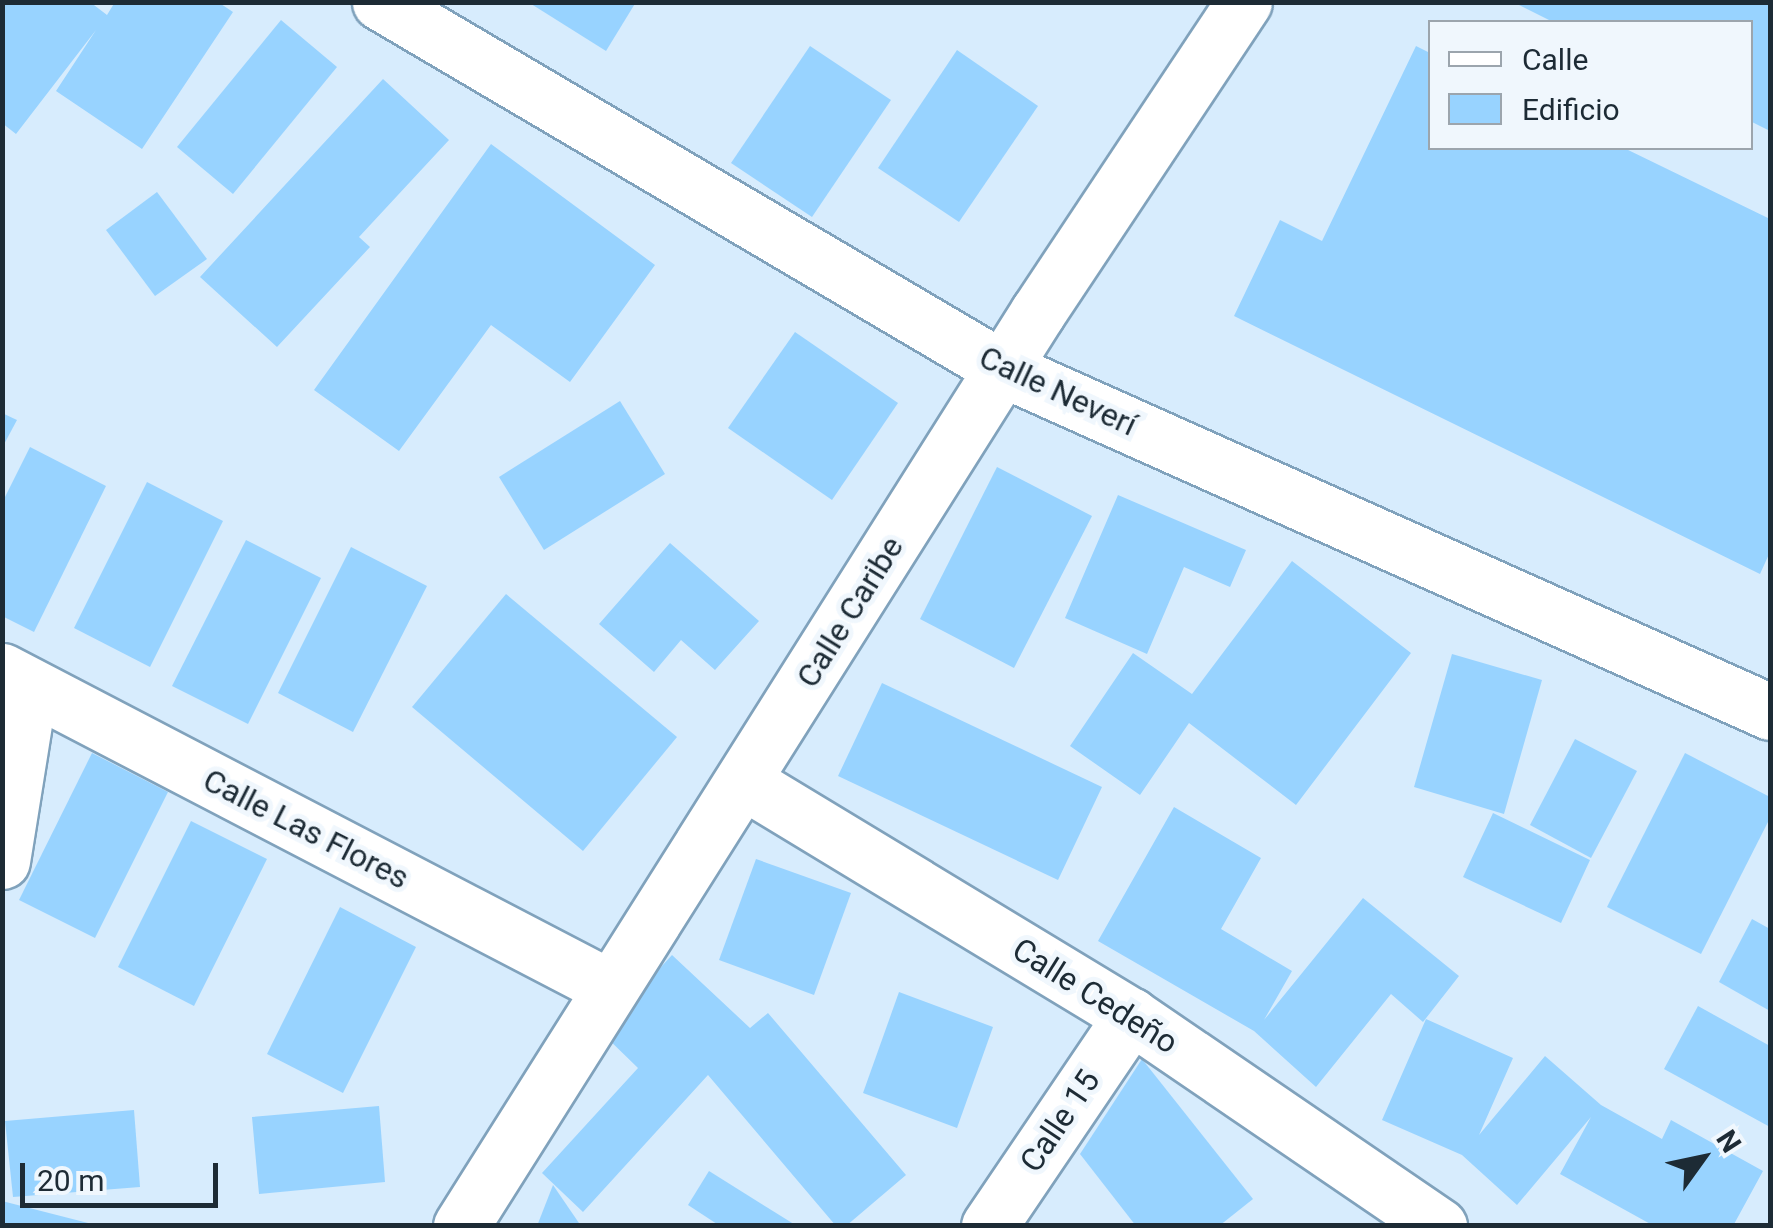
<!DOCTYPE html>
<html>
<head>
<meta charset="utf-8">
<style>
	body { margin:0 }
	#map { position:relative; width:1773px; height:1228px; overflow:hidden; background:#d7ecfd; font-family:Roboto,sans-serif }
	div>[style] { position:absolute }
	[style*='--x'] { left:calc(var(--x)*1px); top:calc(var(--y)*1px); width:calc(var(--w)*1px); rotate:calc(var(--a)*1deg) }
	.building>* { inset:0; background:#98d3ff }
	.roads { filter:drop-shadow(2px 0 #80a2bc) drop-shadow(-2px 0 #80a2bc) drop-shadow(0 2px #80a2bc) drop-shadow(0 -2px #80a2bc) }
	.street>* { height:55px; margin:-27.5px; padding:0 27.5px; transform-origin:27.5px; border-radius:27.5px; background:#fff }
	span { translate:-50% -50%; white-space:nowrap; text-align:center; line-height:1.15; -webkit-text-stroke:10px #f0f7fd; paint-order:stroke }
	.street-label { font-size:32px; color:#1d2b35 }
	.frame { position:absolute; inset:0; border:5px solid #1d2b35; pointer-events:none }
	.legend { position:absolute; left:1428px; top:20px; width:325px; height:130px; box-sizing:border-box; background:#f0f7fd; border:2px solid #9ca5ad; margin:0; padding:12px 18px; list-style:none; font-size:30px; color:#1d2b35 }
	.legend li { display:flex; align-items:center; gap:20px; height:50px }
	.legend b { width:50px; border:2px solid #9ca5ad }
	.north { position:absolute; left:1653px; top:1108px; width:100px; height:100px; -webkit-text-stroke:8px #f0f7fd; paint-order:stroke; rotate:57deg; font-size:28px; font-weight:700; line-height:40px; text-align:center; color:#1d2b35 }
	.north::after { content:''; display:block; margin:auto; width:35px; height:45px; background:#1d2b35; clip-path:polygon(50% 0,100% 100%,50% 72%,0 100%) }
	.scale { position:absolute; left:20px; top:1163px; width:198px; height:45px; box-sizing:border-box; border:5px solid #1d2b35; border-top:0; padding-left:12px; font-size:30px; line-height:35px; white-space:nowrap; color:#1d2b35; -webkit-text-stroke:8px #f0f7fd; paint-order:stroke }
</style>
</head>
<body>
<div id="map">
	<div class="building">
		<div style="clip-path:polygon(2px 2px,90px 2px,107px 15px,115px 2px,218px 2px,233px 12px,142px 149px,56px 91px,96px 30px,16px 134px,2px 123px)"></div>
		<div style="clip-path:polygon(528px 2px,636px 2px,606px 51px)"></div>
		<div style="clip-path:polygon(1513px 2px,1770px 2px,1770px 131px,1750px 121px,1750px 22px,1553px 22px)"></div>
		<div style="clip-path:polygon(281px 20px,337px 67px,233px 194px,177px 147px)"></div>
		<div style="clip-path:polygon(810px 46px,891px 100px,812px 217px,731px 163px)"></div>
		<div style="clip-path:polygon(1416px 46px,1430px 53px,1430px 148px,1624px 148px,1770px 219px,1770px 552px,1760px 574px,1234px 316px,1280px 220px,1322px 241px)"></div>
		<div style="clip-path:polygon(957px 50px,1038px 106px,959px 222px,878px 168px)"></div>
		<div style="clip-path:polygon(383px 79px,449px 140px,359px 237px,370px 247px,277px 347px,200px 277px)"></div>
		<div style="clip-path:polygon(491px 144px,655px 265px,570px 382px,491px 325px,399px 451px,314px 390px)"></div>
		<div style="clip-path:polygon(157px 192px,207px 259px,155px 296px,106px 230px)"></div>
		<div style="clip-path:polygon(795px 332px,898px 403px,832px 500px,728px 428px)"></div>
		<div style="clip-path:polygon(620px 401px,665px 474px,544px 550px,499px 477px)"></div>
		<div style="clip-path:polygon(2px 413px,17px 420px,2px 448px)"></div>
		<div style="clip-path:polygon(30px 447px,106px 486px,34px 632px,2px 616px,2px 503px)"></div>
		<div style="clip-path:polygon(997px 467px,1092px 516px,1014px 668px,920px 619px)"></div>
		<div style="clip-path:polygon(147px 482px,223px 521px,150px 667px,74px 628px)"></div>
		<div style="clip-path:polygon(1118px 495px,1246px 550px,1230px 587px,1184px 567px,1147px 654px,1065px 618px)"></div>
		<div style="clip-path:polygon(246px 540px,321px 578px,248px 724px,172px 686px)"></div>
		<div style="clip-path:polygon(670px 543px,759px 621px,715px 670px,681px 640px,654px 672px,599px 624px)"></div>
		<div style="clip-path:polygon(351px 547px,427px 586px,353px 732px,278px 693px)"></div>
		<div style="clip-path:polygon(1292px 561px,1411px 653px,1296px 805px,1189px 723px,1140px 795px,1070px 746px,1133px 653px,1192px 694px)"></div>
		<div style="clip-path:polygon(506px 594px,677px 737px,583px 851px,412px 707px)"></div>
		<div style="clip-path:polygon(1452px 654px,1542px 680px,1504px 814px,1414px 787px)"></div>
		<div style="clip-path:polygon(882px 683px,1102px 787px,1058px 880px,838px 776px)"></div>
		<div style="clip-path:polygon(1575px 739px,1637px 771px,1591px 858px,1530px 825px)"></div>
		<div style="clip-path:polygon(92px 753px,168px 792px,95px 938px,19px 900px)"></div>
		<div style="clip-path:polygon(1685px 753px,1770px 797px,1770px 818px,1701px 954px,1607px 907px)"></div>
		<div style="clip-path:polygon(1174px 807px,1261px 858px,1221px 929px,1292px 971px,1264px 1020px,1363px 898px,1459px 976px,1423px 1022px,1391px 994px,1316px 1087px,1254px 1031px,1098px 941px)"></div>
		<div style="clip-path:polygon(1493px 813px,1590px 860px,1561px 923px,1463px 877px)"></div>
		<div style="clip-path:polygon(191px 821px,267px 859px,194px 1006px,118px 967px)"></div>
		<div style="clip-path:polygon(756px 859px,851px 893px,814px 995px,719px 960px)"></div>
		<div style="clip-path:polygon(340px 907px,416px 947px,343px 1093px,267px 1054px)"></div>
		<div style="clip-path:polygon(1752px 919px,1770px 929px,1770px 1011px,1719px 982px)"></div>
		<div style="clip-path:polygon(672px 955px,750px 1028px,768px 1013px,906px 1175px,846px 1226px,836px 1226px,708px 1075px,583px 1212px,542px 1173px,638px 1068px,601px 1032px)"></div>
		<div style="clip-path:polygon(899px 992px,993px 1027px,957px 1128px,863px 1093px)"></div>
		<div style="clip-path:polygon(1698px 1006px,1770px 1046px,1770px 1127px,1664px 1069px)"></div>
		<div style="clip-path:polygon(1426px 1019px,1513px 1058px,1479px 1135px,1545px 1056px,1601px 1105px,1662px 1139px,1671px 1120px,1763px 1171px,1733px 1226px,1654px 1226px,1560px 1174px,1591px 1117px,1517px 1205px,1462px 1155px,1382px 1120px)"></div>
		<div style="clip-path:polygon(1142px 1059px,1253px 1199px,1219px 1226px,1136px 1226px,1080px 1154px)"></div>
		<div style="clip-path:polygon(379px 1106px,385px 1182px,259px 1194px,252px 1117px)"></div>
		<div style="clip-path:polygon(134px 1110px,140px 1187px,13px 1197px,5px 1121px)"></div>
		<div style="clip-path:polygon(709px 1171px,797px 1226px,720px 1226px,688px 1205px)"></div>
		<div style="clip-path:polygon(553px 1185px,581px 1226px,537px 1226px)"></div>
		<div style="clip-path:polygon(2px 1201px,92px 1224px,92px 1226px,2px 1226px)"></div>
	</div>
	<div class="roads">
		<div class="street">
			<div style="--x:380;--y:2;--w:723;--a:30.5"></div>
			<div style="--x:1003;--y:369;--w:840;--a:24.09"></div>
			<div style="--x:2;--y:671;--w:684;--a:27.5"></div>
			<div style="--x:743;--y:781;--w:454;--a:31.2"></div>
			<div style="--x:1131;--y:1016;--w:373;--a:34.3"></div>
			<div style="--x:2;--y:861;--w:177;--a:-80.9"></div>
			<div style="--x:461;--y:1226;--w:1081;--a:-57.74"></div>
			<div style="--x:1038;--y:312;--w:372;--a:-56.4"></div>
			<div style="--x:989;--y:1226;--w:254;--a:-55.9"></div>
		</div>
	</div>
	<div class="street-label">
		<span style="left:1058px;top:391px;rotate:25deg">Calle Neverí</span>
		<span style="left:850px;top:612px;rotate:-58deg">Calle Caribe</span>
		<span style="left:306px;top:829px;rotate:27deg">Calle Las Flores</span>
		<span style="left:1095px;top:996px;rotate:32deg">Calle Cedeño</span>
		<span style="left:1060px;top:1121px;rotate:-56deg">Calle 15</span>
	</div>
	<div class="frame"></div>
	<ul class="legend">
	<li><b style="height:12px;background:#fff"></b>Calle</li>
	<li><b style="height:28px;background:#98d3ff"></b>Edificio</li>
	</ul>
	<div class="north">N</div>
	<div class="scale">20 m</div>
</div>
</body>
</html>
